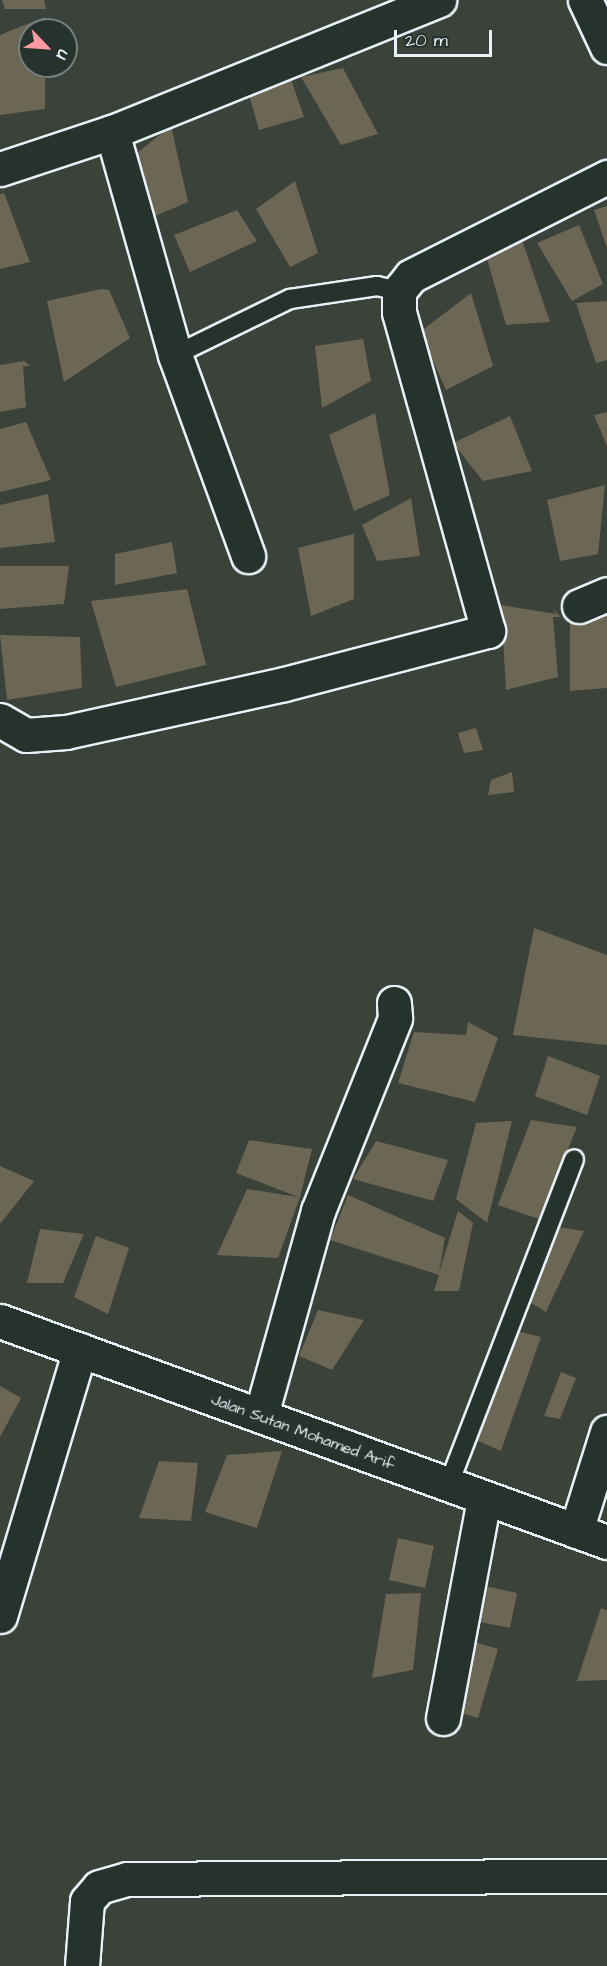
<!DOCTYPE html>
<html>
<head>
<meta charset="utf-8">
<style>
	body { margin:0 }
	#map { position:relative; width:607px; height:1966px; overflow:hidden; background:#3b4239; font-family:"Architects Daughter",sans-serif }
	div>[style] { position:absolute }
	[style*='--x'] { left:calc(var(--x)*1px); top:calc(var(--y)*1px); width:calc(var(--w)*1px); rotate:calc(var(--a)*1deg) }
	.building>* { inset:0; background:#6c6655 }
	.roads { filter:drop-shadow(2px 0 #e8f1f8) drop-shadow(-2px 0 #e8f1f8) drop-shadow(0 2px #e8f1f8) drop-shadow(0 -2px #e8f1f8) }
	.lane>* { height:18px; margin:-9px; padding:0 9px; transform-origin:9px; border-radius:9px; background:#26332d }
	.street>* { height:33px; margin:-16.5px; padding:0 16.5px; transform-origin:16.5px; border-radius:16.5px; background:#26332d }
	.secondary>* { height:33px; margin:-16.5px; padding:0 16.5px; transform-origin:16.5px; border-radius:16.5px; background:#26332d }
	span { translate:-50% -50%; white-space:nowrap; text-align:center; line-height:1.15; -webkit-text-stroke:4.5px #26332d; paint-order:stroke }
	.street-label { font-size:16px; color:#e8f1f8 }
	.north { position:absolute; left:18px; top:18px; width:60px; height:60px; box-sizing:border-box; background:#26332d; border:2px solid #747f7e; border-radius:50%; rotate:115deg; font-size:16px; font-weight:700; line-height:24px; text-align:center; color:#e8f1f8 }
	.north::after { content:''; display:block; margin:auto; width:21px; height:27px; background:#ff9aa2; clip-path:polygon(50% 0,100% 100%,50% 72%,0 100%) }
	.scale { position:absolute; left:394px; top:30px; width:98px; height:27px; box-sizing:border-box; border:3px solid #e8f1f8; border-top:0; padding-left:8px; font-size:18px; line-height:21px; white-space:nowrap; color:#e8f1f8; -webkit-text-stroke:4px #26332d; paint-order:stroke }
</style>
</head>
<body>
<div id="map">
	<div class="building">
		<div style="clip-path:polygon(2px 0,44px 0,46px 9px,5px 9px)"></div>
		<div style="clip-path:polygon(45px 17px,45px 30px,30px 30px,30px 66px,45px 66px,45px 109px,0 115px,0 35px)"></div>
		<div style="clip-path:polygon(343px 68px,378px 134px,341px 145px,301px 77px)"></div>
		<div style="clip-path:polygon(291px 79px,304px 117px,259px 130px,249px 95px)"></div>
		<div style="clip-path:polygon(171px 126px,188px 202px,153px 217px,133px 156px)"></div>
		<div style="clip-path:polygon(295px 181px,318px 253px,290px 267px,256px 209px)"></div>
		<div style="clip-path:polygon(4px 193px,30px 262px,0 269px,0 194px)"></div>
		<div style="clip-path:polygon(607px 206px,607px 248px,594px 210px)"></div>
		<div style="clip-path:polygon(237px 210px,257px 241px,190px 272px,174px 235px)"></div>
		<div style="clip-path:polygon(579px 225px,603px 284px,572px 301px,537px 243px)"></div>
		<div style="clip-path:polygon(520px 234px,550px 322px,506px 325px,487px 259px)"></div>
		<div style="clip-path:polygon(101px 289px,109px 290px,130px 338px,64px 382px,47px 301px)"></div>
		<div style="clip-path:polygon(471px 293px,493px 366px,446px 390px,420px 332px)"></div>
		<div style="clip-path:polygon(607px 301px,607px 360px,596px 363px,576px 303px)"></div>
		<div style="clip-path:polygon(363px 339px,371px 381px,322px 408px,315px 346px)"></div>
		<div style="clip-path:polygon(24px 361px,30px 366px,23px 366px,26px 407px,0 412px,0 365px)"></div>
		<div style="clip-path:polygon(607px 412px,607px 446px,594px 415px)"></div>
		<div style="clip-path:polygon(375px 413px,390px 495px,354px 511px,329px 435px)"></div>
		<div style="clip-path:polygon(510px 416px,532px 471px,483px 481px,453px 443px)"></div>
		<div style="clip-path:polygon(26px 422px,51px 480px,0 492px,0 429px)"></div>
		<div style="clip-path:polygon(605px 485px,598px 554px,560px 561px,547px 500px)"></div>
		<div style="clip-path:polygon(48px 494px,55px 542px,0 548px,0 505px)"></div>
		<div style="clip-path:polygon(411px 498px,420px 556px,377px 561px,362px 525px)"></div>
		<div style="clip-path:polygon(354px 534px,354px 599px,311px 616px,298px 548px)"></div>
		<div style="clip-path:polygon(172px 542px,177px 573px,115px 585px,115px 554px)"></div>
		<div style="clip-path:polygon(0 566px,69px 566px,64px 604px,0 609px)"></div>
		<div style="clip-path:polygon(187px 589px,206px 665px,116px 687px,91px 601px)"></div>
		<div style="clip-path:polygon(501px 605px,556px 614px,553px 609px,561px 617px,553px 617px,558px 677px,506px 690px)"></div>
		<div style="clip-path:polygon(607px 615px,607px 688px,570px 691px,570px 616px,573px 623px)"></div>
		<div style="clip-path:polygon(0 635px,80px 637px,82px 688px,7px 700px)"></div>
		<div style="clip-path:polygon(476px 728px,483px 750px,464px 753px,458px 733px)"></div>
		<div style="clip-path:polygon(512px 772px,514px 792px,488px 795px,491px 780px)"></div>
		<div style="clip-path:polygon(534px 928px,607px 955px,607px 1045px,513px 1035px)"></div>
		<div style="clip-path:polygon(468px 1022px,498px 1038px,475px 1102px,398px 1083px,414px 1032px,466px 1035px)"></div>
		<div style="clip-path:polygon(548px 1056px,600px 1076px,587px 1115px,535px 1096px)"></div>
		<div style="clip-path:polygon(531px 1120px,577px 1127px,539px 1219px,498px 1205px)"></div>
		<div style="clip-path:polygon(512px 1121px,487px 1223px,456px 1199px,476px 1123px)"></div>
		<div style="clip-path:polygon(249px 1140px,312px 1149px,300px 1197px,278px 1258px,217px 1255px,247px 1189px,298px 1197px,236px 1173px)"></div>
		<div style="clip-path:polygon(376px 1141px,448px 1160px,433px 1201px,353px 1179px)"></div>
		<div style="clip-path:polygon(0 1166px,34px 1181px,0 1224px)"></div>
		<div style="clip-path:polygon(348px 1195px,445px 1238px,439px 1273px,458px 1211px,473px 1223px,459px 1291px,434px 1291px,439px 1275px,330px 1240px)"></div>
		<div style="clip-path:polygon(552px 1226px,584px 1231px,546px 1312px,521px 1297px)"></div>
		<div style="clip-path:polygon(40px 1229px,84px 1234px,63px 1283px,27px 1283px)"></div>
		<div style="clip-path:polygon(96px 1236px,129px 1248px,108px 1314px,74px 1297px)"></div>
		<div style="clip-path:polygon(318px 1310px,364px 1320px,332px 1370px,299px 1356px)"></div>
		<div style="clip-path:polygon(508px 1329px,541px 1337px,501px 1451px,467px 1436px)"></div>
		<div style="clip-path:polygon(561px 1372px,576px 1378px,560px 1419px,544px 1416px)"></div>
		<div style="clip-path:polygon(0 1386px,21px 1398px,0 1437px)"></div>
		<div style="clip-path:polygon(282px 1451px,257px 1528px,205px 1512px,227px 1455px)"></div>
		<div style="clip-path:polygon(159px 1461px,198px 1463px,191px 1521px,139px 1518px)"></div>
		<div style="clip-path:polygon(398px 1538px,434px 1546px,425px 1588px,389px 1580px)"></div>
		<div style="clip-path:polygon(467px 1582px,517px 1593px,510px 1628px,470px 1620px)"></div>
		<div style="clip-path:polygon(421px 1593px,413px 1670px,372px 1678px,386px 1594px)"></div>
		<div style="clip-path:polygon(601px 1608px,607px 1610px,607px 1680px,577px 1681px)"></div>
		<div style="clip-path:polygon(471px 1641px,498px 1649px,478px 1718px,452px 1710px)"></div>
	</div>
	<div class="roads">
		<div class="lane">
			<div style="--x:175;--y:355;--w:128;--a:-26"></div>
			<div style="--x:290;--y:299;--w:88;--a:-8.5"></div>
			<div style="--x:377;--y:286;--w:23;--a:13"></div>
			<div style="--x:448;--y:1486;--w:350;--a:-68.9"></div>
		</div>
		<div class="street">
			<div style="--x:585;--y:0;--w:52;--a:64.9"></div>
			<div style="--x:112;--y:132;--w:232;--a:74.2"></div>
			<div style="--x:175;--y:355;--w:214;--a:70"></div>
			<div style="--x:0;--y:169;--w:118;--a:-18.3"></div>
			<div style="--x:112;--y:132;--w:353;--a:-22"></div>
			<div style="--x:579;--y:606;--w:30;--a:-23"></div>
			<div style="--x:0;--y:720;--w:30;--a:30"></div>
			<div style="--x:26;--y:735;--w:40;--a:-4.3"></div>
			<div style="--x:66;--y:732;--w:223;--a:-12.4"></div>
			<div style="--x:284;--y:684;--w:211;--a:-14.6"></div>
			<div style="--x:488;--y:631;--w:331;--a:-105.6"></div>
			<div style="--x:399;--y:312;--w:21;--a:-90"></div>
			<div style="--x:399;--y:291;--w:19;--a:-51"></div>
			<div style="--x:411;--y:276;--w:220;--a:-26.8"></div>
			<div style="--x:261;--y:1415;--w:212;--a:-74.4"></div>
			<div style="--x:318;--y:1211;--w:208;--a:-68.2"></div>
			<div style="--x:395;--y:1018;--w:15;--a:-94"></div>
			<div style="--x:576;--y:1531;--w:104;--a:-72.6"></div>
			<div style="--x:0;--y:1616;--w:278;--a:-73.3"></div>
			<div style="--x:443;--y:1718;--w:223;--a:-79.4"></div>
			<div style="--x:82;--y:1966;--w:65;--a:-85.6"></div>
			<div style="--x:87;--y:1901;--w:18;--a:-49"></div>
			<div style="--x:99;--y:1887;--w:29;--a:-16"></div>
			<div style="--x:127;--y:1879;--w:480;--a:-0.4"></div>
		</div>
		<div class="secondary">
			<div style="--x:0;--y:1321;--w:646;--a:20.01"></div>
		</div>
	</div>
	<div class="street-label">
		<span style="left:303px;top:1432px;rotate:20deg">Jalan Sutan Mohamed Arif</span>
	</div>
	<div class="north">U</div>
	<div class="scale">20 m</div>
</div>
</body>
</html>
